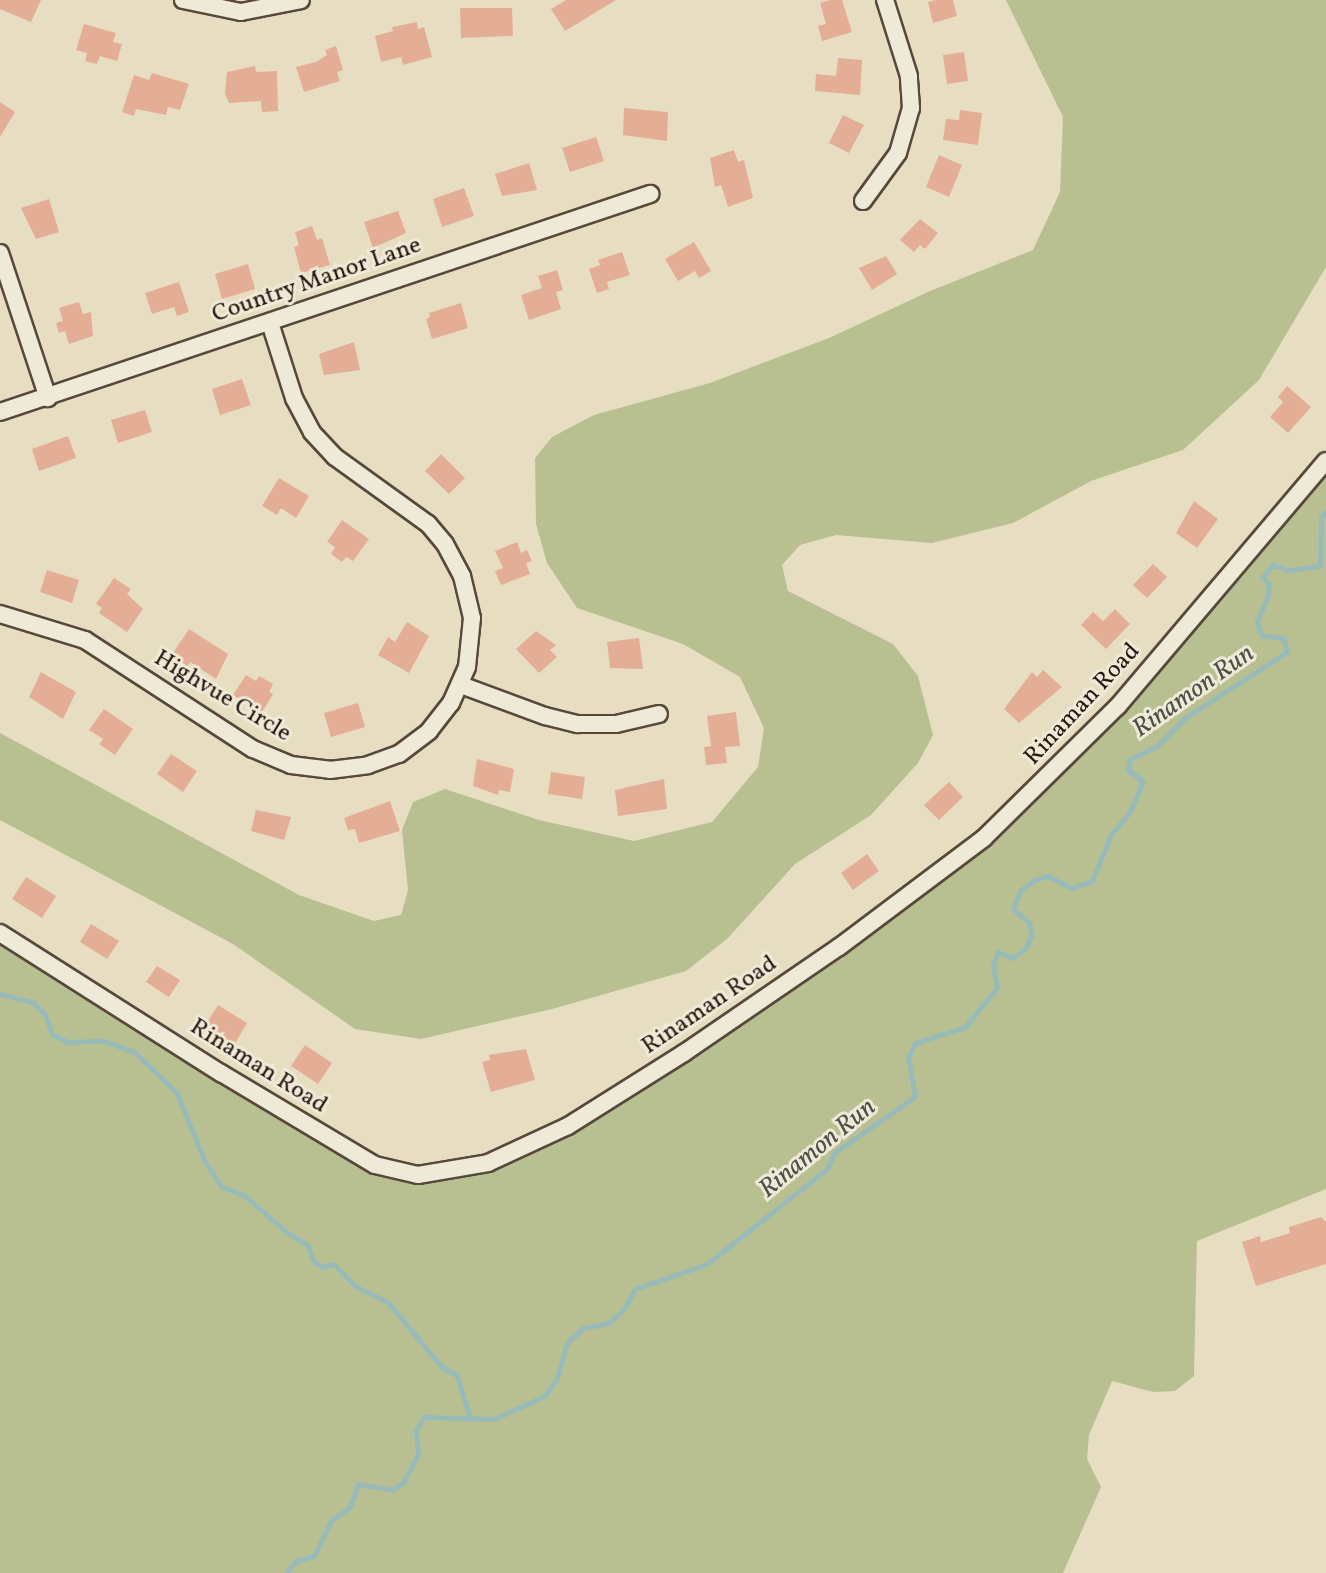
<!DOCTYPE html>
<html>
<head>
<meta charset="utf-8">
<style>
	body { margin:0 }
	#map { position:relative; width:1326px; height:1573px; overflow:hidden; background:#e7dec1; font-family:Vollkorn,serif }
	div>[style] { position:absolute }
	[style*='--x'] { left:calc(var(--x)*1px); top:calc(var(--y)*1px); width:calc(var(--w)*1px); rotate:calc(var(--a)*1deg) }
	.green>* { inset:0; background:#b8c091 }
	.stream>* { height:4.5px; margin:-2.25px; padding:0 2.25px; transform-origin:2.25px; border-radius:2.25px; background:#98bbb9 }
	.building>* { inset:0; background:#e4ad96 }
	.roads { filter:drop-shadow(2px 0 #57483c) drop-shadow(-2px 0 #57483c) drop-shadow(0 2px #57483c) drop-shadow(0 -2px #57483c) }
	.minor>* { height:16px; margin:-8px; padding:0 8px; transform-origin:8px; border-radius:8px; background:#efead7 }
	span { translate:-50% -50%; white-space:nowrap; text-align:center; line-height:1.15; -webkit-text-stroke:6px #efead7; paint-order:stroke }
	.street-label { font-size:24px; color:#27160f }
	.water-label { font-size:26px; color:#4f504a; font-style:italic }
</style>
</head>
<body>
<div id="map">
	<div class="green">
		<div style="clip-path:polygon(1006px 0,1326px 0,1326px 267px,1259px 380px,1183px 450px,1091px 481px,1013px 523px,932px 543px,836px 535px,800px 545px,782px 565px,788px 591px,893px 644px,918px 676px,933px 735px,918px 763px,871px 815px,795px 864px,727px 939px,686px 971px,552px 1009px,421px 1039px,355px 1029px,233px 944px,0 820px,0 733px,299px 895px,374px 921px,401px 915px,408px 890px,402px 830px,413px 802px,445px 789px,539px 820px,634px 841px,712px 822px,758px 767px,764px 728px,740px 677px,683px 644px,577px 608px,547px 563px,536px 524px,535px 458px,552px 437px,594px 415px,710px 383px,829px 338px,930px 291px,1033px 250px,1060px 192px,1063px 117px)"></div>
		<div style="clip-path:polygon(1326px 461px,1326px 1189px,1197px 1241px,1194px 1376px,1175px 1391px,1153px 1392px,1112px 1381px,1089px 1435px,1087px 1459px,1101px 1487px,1063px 1573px,0 1573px,0 933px,375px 1165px,466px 1170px,652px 1074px,1026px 801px)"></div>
	</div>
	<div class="stream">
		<div style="--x:0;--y:994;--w:34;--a:14"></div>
		<div style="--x:33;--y:1002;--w:18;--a:45"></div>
		<div style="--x:46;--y:1015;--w:20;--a:72"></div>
		<div style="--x:52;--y:1034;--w:18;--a:27"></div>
		<div style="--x:68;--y:1042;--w:36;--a:-2"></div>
		<div style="--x:104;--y:1041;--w:33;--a:20"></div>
		<div style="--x:135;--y:1052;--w:59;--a:44.3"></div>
		<div style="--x:177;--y:1093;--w:76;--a:67.5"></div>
		<div style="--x:206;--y:1163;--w:29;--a:56"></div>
		<div style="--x:222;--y:1187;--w:23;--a:20"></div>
		<div style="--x:244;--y:1195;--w:58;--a:40.8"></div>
		<div style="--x:288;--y:1233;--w:23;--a:31"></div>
		<div style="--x:308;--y:1245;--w:18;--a:71"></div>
		<div style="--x:314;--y:1262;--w:10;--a:29"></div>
		<div style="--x:323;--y:1267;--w:11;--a:-15"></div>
		<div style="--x:334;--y:1264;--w:30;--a:46"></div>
		<div style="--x:355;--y:1286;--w:37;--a:26"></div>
		<div style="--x:388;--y:1302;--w:85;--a:50.3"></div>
		<div style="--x:442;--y:1367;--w:17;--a:28"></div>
		<div style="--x:457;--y:1375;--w:44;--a:72.8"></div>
		<div style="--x:286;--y:1573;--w:16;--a:-50"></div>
		<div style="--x:296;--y:1561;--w:19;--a:-16"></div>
		<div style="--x:314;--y:1556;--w:39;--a:-64"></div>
		<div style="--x:331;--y:1521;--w:24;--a:-36"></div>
		<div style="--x:350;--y:1507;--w:24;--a:-71"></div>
		<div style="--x:358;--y:1484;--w:35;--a:10"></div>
		<div style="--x:392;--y:1490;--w:13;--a:-32"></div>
		<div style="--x:403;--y:1483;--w:32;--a:-62"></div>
		<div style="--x:418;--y:1455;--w:25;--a:-95"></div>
		<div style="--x:416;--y:1430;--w:15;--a:-58"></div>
		<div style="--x:424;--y:1417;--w:70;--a:1.6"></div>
		<div style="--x:494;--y:1419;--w:56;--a:-24.3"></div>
		<div style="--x:545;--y:1396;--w:22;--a:-56"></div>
		<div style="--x:557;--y:1378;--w:36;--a:-74"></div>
		<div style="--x:567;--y:1343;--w:22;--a:-43"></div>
		<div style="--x:583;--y:1328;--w:26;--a:-11"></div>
		<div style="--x:609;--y:1323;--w:22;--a:-43"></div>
		<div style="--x:625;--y:1308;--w:21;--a:-62"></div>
		<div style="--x:635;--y:1289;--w:76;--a:-19.1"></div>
		<div style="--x:707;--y:1264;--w:154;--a:-38.4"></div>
		<div style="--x:828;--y:1168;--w:16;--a:-68"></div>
		<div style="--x:834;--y:1153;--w:98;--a:-34.7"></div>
		<div style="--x:915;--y:1097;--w:39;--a:-100"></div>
		<div style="--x:908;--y:1059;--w:17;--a:-66"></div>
		<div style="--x:915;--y:1043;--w:52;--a:-17.7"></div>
		<div style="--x:965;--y:1027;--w:50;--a:-50.6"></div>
		<div style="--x:997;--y:988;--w:23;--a:-100"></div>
		<div style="--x:993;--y:965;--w:14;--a:-69"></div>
		<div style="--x:998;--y:952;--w:16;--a:22"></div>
		<div style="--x:1013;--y:958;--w:16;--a:-38"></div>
		<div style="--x:1026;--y:948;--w:15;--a:-67"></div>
		<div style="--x:1032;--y:934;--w:11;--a:-105"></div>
		<div style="--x:1029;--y:923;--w:21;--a:-139"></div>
		<div style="--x:1013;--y:909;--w:19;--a:-69"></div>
		<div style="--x:1020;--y:891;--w:18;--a:-38"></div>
		<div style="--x:1034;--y:880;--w:15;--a:-16"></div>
		<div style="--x:1048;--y:876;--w:27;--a:27"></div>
		<div style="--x:1072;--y:888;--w:21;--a:-19"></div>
		<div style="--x:1092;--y:881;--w:50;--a:-67.6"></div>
		<div style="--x:1111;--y:835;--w:32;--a:-51"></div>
		<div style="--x:1131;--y:810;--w:30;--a:-67"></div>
		<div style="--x:1143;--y:782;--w:19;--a:-141"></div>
		<div style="--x:1128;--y:770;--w:11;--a:-80"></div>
		<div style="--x:1130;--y:759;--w:29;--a:-25"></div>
		<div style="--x:1156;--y:747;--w:41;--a:-45"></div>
		<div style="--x:1185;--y:718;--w:121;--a:-32.9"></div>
		<div style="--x:1287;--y:652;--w:13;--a:-103"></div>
		<div style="--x:1284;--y:639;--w:22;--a:-172"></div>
		<div style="--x:1262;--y:636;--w:15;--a:-110"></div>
		<div style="--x:1257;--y:622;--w:29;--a:-68"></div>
		<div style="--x:1268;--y:595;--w:11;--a:-85"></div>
		<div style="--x:1269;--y:584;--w:9;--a:-139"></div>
		<div style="--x:1262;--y:578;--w:17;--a:-50"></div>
		<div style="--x:1273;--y:565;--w:16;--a:18"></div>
		<div style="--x:1288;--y:570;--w:32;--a:-7"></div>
		<div style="--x:1320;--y:566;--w:49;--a:-88.8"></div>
		<div style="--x:1321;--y:517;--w:7;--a:-45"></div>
	</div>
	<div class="building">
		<div style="clip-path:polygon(0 0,41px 0,31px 22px,0 9px)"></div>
		<div style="clip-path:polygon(566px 0,616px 0,565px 31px,551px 9px)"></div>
		<div style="clip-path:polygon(831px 0,842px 0,852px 32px,822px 41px,818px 26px,826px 24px,820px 3px)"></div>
		<div style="clip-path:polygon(936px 0,953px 0,957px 16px,933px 23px,928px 2px)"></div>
		<div style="clip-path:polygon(460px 8px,512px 8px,513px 36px,461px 38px)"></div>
		<div style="clip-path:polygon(417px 22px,418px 29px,424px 27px,432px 57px,403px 65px,401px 57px,381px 62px,375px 36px,393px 31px,392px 27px)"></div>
		<div style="clip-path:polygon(84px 24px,116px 33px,113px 42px,122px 44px,117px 61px,100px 56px,97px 64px,85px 61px,87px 53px,76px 50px)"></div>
		<div style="clip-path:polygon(336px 46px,343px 70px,337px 72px,340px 81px,304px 92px,296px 67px,316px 62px,327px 55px,325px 50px)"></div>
		<div style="clip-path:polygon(964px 52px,968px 81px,947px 84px,943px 55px)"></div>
		<div style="clip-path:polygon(838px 58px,862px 60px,860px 95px,815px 91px,816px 74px,836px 76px)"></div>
		<div style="clip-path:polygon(255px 66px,256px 72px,277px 71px,278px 111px,262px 112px,261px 101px,229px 103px,225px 94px,227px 72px)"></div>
		<div style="clip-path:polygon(152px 73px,189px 84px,180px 110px,168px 107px,166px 115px,136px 109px,134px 116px,122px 112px,134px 75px,149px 80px)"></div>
		<div style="clip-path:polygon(0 102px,15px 112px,0 137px)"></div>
		<div style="clip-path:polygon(624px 108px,668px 112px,667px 141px,623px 135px)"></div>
		<div style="clip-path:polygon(960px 110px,982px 113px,978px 145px,943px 140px,946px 119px,959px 120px)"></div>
		<div style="clip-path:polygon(843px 115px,864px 125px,849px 153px,829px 143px)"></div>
		<div style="clip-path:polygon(596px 137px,604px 161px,570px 172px,562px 148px)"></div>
		<div style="clip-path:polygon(734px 150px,738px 162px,744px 160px,753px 198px,728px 207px,721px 185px,715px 187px,710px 158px)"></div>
		<div style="clip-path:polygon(939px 155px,962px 165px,949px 197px,926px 187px)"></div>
		<div style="clip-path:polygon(529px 163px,537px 190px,502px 196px,495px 174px)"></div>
		<div style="clip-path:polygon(464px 188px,474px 216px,442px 227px,433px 199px)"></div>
		<div style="clip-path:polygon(49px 199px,59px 232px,36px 239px,21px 208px)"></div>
		<div style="clip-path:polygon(398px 211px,406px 233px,373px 248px,364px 222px)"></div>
		<div style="clip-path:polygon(920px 219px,938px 233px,925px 249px,920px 245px,914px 252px,900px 240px)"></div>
		<div style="clip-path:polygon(312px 226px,317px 240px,322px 238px,330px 265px,301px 273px,294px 247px,299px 245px,295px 232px)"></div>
		<div style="clip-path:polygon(694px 242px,711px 271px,699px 278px,695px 271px,678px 281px,665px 259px)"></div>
		<div style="clip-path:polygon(622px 252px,630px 275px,607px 282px,609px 289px,597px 293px,589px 269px,600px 265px,598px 260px)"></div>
		<div style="clip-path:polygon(886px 256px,897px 274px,872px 290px,859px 268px)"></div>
		<div style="clip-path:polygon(248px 264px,255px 289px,222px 299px,215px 274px)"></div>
		<div style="clip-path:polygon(557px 270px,563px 290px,556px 292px,561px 309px,529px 320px,521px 295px,542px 288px,538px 276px)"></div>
		<div style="clip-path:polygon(179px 282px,189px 312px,177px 316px,174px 307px,152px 314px,145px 293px)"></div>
		<div style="clip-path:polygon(79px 302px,83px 314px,91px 312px,93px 336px,69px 344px,65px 331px,59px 333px,56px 323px,63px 321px,59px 308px)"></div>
		<div style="clip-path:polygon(461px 303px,468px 328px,432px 339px,426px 319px,430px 317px,429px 313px)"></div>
		<div style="clip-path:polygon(354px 342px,360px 370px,324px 375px,319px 354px)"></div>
		<div style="clip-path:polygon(242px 379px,251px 405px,220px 415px,212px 389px)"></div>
		<div style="clip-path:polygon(1287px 386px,1311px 407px,1288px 433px,1270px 417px,1283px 402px,1278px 397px)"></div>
		<div style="clip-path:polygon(145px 410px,152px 432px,118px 443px,111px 420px)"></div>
		<div style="clip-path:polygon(68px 436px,76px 458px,39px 471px,32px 449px)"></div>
		<div style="clip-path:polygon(441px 454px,465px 478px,449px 494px,425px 471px)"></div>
		<div style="clip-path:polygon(279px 478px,309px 496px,296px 518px,281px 508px,277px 515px,262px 506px)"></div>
		<div style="clip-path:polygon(1194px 501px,1218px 519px,1197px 548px,1176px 533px)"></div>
		<div style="clip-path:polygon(342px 520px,369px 539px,353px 561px,346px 557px,342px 562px,331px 554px,335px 547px,327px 542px)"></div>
		<div style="clip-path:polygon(517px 542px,521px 553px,527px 550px,532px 561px,526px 563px,530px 574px,501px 585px,495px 571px,503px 568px,495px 551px)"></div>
		<div style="clip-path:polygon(1153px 564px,1167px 577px,1147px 598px,1133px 585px)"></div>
		<div style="clip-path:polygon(47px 570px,79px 580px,72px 603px,40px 592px)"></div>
		<div style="clip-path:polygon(114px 578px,131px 589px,127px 594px,143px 609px,127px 632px,99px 613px,102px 608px,96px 604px)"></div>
		<div style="clip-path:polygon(1115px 609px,1130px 624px,1106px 649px,1081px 625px,1093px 612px,1103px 621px)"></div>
		<div style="clip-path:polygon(407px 622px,429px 636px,409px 673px,378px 655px,388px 637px,395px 642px)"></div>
		<div style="clip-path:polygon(189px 629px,228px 654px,216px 679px,190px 662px,187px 667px,171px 656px)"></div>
		<div style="clip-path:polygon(536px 631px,556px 645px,550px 650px,557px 657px,539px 673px,516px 649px)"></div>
		<div style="clip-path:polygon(639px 638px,643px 669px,610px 668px,607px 642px)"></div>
		<div style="clip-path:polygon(1043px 670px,1062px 687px,1019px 723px,1004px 709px,1032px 672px,1037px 677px)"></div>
		<div style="clip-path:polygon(41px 672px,76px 692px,63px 719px,29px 697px)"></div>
		<div style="clip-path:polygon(246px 675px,256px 681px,259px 676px,273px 684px,269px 692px,273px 694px,262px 712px,233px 695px)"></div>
		<div style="clip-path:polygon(358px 703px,365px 727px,331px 737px,324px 713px)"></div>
		<div style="clip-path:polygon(104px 709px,133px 729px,115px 755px,99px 744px,103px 739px,89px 730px)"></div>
		<div style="clip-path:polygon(736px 712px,740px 746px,725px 747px,727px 763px,706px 765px,704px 747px,711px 746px,707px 716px)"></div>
		<div style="clip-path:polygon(171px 754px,197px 771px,183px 792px,157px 774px)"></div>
		<div style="clip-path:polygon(477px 759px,514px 769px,510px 792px,499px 790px,498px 795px,473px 786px)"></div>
		<div style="clip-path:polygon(551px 772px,585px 777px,582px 799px,548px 794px)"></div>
		<div style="clip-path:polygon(664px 779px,667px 809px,618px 816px,615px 790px)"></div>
		<div style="clip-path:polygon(949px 782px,963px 797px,939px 820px,924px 805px)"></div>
		<div style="clip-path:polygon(390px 801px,400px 831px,359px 843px,355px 829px,348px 830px,344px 818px)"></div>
		<div style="clip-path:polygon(256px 810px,291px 817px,284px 840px,251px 831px)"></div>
		<div style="clip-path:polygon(867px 854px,879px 871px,853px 890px,841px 873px)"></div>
		<div style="clip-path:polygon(26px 877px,56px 896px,42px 918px,12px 899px)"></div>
		<div style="clip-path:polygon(91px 924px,119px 941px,107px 959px,80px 942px)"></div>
		<div style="clip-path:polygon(157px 966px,180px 980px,169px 997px,146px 982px)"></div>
		<div style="clip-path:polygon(218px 1005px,247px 1023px,234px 1045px,204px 1027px)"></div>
		<div style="clip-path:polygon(305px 1045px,332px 1063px,318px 1084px,291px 1066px)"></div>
		<div style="clip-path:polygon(526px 1049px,535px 1080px,491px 1092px,482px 1062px,490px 1060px,489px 1055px)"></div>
		<div style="clip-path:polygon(1321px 1217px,1326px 1222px,1326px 1264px,1256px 1286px,1242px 1242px,1260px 1236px,1261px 1242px,1290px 1233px,1289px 1227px)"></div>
	</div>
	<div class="roads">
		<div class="minor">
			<div style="--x:183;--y:0;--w:59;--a:11.7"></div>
			<div style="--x:241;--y:12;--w:61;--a:-11.3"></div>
			<div style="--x:863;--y:201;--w:59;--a:-53.9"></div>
			<div style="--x:898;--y:153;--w:47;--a:-73.9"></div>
			<div style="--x:911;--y:108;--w:32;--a:-94"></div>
			<div style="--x:909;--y:76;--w:80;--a:-107.5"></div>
			<div style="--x:0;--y:253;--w:153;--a:71.7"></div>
			<div style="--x:0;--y:412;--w:686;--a:-18.54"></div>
			<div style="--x:0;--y:614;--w:89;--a:17"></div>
			<div style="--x:85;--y:640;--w:200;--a:33"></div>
			<div style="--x:253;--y:749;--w:41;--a:22.8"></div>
			<div style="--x:291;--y:765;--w:39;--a:7"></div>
			<div style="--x:330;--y:770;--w:38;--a:-7"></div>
			<div style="--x:368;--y:765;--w:33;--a:-20"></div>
			<div style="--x:399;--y:754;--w:38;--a:-37"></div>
			<div style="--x:429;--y:731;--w:36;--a:-52"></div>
			<div style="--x:451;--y:703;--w:39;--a:-66"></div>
			<div style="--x:467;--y:667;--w:49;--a:-84.2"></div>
			<div style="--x:472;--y:618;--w:43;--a:-103.4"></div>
			<div style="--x:462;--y:576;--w:36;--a:-118"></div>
			<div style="--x:445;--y:544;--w:26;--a:-130"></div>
			<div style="--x:428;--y:524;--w:115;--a:-144.2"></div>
			<div style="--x:335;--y:457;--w:34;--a:-133"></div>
			<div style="--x:312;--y:432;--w:38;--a:-118"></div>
			<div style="--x:294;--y:398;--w:79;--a:-107.7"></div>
			<div style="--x:461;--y:685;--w:90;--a:20.3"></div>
			<div style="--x:545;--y:716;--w:34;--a:14"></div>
			<div style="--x:578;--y:724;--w:38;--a:0"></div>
			<div style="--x:616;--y:724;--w:44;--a:-13.1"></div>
			<div style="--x:0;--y:933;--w:262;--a:32.4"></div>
			<div style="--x:221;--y:1073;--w:179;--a:30.9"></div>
			<div style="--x:375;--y:1165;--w:44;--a:13.1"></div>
			<div style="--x:418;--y:1175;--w:71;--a:-9.7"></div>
			<div style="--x:488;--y:1163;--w:88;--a:-24.8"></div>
			<div style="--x:568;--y:1126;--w:137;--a:-32.2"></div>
			<div style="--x:684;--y:1053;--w:188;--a:-34.4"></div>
			<div style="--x:839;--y:947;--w:181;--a:-36.9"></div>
			<div style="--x:984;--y:838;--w:188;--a:-44.6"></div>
			<div style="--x:1118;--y:706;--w:321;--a:-49.7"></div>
		</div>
	</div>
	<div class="street-label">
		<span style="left:317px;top:281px;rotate:-19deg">Country Manor Lane</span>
		<span style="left:222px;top:697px;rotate:31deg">Highvue Circle</span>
		<span style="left:1083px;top:705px;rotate:-47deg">Rinaman Road</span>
		<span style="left:710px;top:1006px;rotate:-34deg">Rinaman Road</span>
		<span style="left:258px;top:1067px;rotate:32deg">Rinaman Road</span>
	</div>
	<div class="water-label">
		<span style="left:1194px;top:692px;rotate:-35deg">Rinamon Run</span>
		<span style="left:818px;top:1149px;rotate:-39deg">Rinamon Run</span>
	</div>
</div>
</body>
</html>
